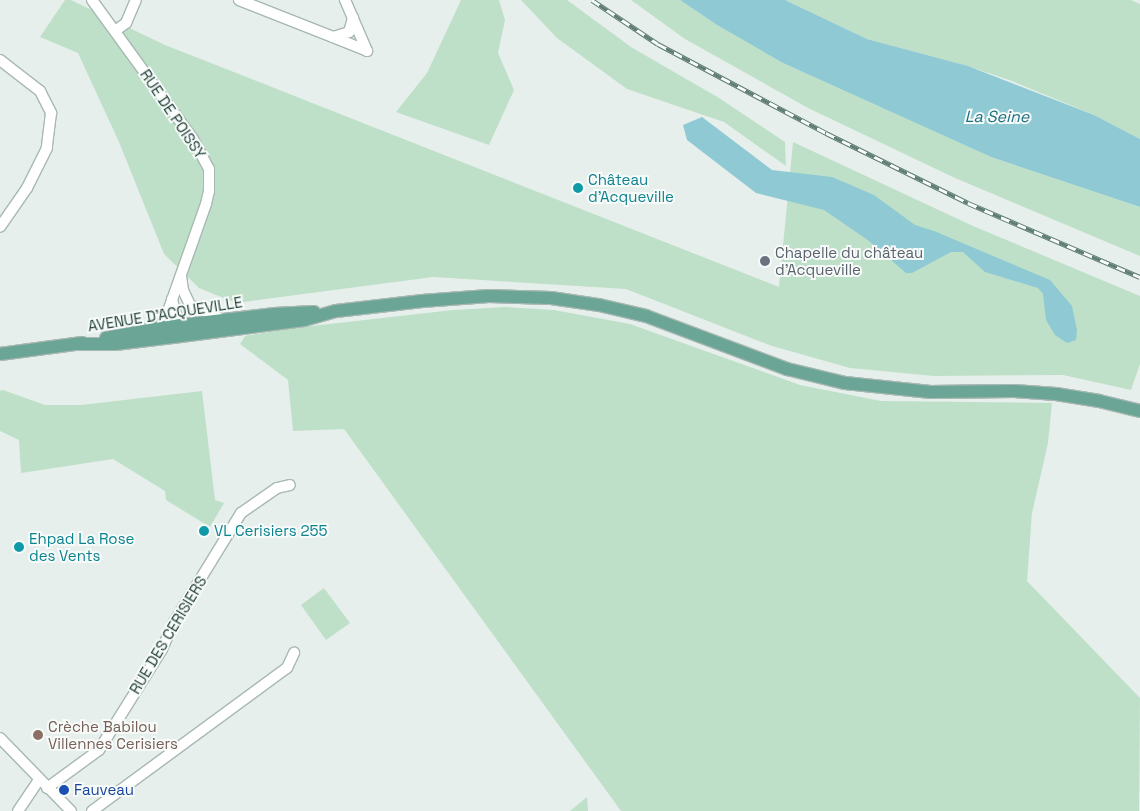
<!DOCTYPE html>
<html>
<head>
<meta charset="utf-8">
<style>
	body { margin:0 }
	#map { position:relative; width:1140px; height:811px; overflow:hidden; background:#e6efeb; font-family:"Space Grotesk",sans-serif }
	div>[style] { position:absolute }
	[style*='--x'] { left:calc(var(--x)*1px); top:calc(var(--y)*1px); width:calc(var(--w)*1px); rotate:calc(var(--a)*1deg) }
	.green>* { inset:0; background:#bfe0c8 }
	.water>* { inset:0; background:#8ec9d4 }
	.roads { filter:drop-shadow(1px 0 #a8b8b2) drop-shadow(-1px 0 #a8b8b2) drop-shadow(0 1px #a8b8b2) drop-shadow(0 -1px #a8b8b2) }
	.minor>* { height:10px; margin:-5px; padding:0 5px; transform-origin:5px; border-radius:5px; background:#fff }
	.major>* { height:12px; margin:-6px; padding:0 6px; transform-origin:6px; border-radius:6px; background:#6aa596 }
	.rail>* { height:5px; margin-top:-2.5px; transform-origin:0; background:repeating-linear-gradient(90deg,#f7fbf9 0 9px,#5f7d75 0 18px); box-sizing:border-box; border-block:1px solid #5f7d75 }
	.dots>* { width:14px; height:14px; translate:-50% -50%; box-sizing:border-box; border:2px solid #f7fbf9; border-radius:50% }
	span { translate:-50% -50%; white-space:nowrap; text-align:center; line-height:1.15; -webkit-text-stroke:4px #f7fbf9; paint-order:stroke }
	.street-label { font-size:15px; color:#24423a }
	.culture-label { font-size:15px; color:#0d838f }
	.left { translate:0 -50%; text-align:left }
	.worship-label { font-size:15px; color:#5b616d }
	.education-label { font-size:15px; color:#785e54 }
	.transit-label { font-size:15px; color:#164399 }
	.water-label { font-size:16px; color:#1c6f80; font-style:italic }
</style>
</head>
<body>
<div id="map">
	<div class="green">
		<div style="clip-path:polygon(65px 0,71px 0,165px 45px,779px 287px,793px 142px,973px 226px,1140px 296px,1140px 364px,1131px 390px,1063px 375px,934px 376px,850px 368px,772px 346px,626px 289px,433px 277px,236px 303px,199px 288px,164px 254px,119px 142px,78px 53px,40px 37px)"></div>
		<div style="clip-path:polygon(461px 0,499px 0,505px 20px,498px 53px,514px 90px,489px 145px,396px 112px,427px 73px)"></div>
		<div style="clip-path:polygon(521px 0,567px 0,631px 47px,719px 98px,785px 142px,786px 166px,724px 122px,627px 89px,557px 38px)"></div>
		<div style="clip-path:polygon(631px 0,680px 0,717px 25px,783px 63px,991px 157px,1140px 207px,1140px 256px,955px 178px,808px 108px,685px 39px)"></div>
		<div style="clip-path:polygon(785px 0,1131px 0,1140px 4px,1140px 139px,1094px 115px,1012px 81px,968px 66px,867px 39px)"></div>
		<div style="clip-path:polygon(506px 307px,554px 310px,630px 324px,800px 385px,881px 401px,1052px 403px,1048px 443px,1032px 513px,1027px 581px,1140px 698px,1139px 811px,621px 811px,344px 429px,293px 431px,288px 380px,240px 344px,245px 336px,294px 328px,453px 310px)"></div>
		<div style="clip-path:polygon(3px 390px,45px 405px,81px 405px,202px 391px,215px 500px,224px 503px,210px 527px,166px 500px,165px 491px,113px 459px,21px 473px,19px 440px,0 431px,0 391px)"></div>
		<div style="clip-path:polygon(324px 588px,350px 623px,326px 640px,301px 605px)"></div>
		<div style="clip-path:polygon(587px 797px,588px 811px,570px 811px)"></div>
	</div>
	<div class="water">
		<div style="clip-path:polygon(680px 0,785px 0,867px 39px,968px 66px,1094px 115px,1140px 139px,1140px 207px,991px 157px,783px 63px,717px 25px)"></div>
		<div style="clip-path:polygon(702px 117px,772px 170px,832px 177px,874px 195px,915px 225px,934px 231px,1050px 280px,1072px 306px,1077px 330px,1076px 340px,1067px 343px,1055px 335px,1046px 320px,1043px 294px,1038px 288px,985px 272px,963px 252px,951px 252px,912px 273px,906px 273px,869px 241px,824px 210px,756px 193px,687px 140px,683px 125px)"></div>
	</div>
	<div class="roads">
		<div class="minor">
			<div style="--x:92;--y:0;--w:172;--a:54"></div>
			<div style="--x:193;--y:139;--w:34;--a:62"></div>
			<div style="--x:209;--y:169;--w:22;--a:90"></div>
			<div style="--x:209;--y:191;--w:13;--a:103"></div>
			<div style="--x:206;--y:204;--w:120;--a:109.5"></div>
			<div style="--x:166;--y:317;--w:13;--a:122"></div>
			<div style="--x:239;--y:0;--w:101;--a:21.5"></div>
			<div style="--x:333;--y:37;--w:17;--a:-17"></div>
			<div style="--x:349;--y:32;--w:15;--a:-74"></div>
			<div style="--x:115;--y:31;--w:14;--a:-36"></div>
			<div style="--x:126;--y:23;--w:25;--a:-67"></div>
			<div style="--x:333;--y:37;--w:37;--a:22"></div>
			<div style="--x:367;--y:51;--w:56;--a:-113.3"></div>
			<div style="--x:0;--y:60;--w:51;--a:37.8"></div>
			<div style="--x:40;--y:91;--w:25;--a:63"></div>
			<div style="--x:51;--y:113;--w:35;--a:97"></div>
			<div style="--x:47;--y:148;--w:45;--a:116.6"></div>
			<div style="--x:27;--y:188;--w:47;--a:124.7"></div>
			<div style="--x:181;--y:276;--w:14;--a:82"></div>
			<div style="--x:183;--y:290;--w:17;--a:65"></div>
			<div style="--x:190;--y:305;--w:35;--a:24"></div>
			<div style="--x:172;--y:299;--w:13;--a:77"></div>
			<div style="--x:175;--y:312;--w:19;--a:58"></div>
			<div style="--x:0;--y:738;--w:102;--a:45.8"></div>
			<div style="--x:47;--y:788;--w:64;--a:-36.2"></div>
			<div style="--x:99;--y:750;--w:119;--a:-58"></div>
			<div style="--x:162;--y:649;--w:30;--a:-66"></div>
			<div style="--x:174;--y:622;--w:128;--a:-58.4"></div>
			<div style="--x:241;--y:513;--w:44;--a:-34.8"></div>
			<div style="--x:277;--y:488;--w:13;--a:-13"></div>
			<div style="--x:18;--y:811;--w:37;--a:-56"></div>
			<div style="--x:92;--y:811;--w:242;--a:-36.3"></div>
			<div style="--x:287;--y:668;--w:17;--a:-65"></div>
		</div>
		<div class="major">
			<div style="--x:106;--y:338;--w:58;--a:-10.9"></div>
			<div style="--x:163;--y:327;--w:113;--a:-6.6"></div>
			<div style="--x:275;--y:314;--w:39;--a:-3"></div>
			<div style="--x:75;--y:344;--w:40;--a:0"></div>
			<div style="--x:115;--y:344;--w:58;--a:-6.9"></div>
			<div style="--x:173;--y:337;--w:132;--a:-7.4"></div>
			<div style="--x:304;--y:320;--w:33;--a:-16"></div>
			<div style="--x:336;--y:311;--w:87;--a:-6.6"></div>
			<div style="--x:422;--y:301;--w:67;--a:-4.3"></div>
			<div style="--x:489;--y:296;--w:62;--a:1.8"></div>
			<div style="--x:551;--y:298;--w:49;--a:8.3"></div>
			<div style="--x:599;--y:305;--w:48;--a:13.2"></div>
			<div style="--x:646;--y:316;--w:151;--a:20.6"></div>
			<div style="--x:787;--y:369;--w:60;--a:13.6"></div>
			<div style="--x:845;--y:383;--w:86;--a:6"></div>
			<div style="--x:931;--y:392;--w:83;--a:-0.7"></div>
			<div style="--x:1014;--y:391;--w:42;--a:4.1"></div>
			<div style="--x:1056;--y:394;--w:44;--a:9.2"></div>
			<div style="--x:1099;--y:401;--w:42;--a:13.7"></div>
			<div style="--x:0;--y:354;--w:83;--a:-7.6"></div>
		</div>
	</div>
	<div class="rail">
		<div style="--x:592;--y:0;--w:79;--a:33.7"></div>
		<div style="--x:658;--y:44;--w:190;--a:27.9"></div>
		<div style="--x:826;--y:133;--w:158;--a:26.2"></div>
		<div style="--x:968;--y:203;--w:187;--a:23.3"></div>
	</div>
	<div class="dots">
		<div style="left:578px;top:188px;background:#0f9aa8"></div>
		<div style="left:765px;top:261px;background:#6b7280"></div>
		<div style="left:204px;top:531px;background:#0f9aa8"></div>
		<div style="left:19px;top:547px;background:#0f9aa8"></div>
		<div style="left:38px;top:735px;background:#8d6e63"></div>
		<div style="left:64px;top:790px;background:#1a4fb4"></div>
	</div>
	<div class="street-label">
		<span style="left:173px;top:114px;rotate:56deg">RUE DE POISSY</span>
		<span style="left:165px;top:314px;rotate:-9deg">AVENUE D'ACQUEVILLE</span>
		<span style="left:168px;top:635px;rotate:-59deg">RUE DES CERISIERS</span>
	</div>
	<div class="culture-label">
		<span class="left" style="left:588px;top:188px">Château<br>d'Acqueville</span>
		<span class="left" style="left:214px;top:531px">VL Cerisiers 255</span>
		<span class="left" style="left:29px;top:547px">Ehpad La Rose<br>des Vents</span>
	</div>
	<div class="worship-label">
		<span class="left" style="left:775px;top:261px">Chapelle du château<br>d'Acqueville</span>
	</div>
	<div class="education-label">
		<span class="left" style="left:48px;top:735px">Crèche Babilou<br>Villennes Cerisiers</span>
	</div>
	<div class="transit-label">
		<span class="left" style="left:74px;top:790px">Fauveau</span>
	</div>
	<div class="water-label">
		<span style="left:997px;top:117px">La Seine</span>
	</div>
</div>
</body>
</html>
